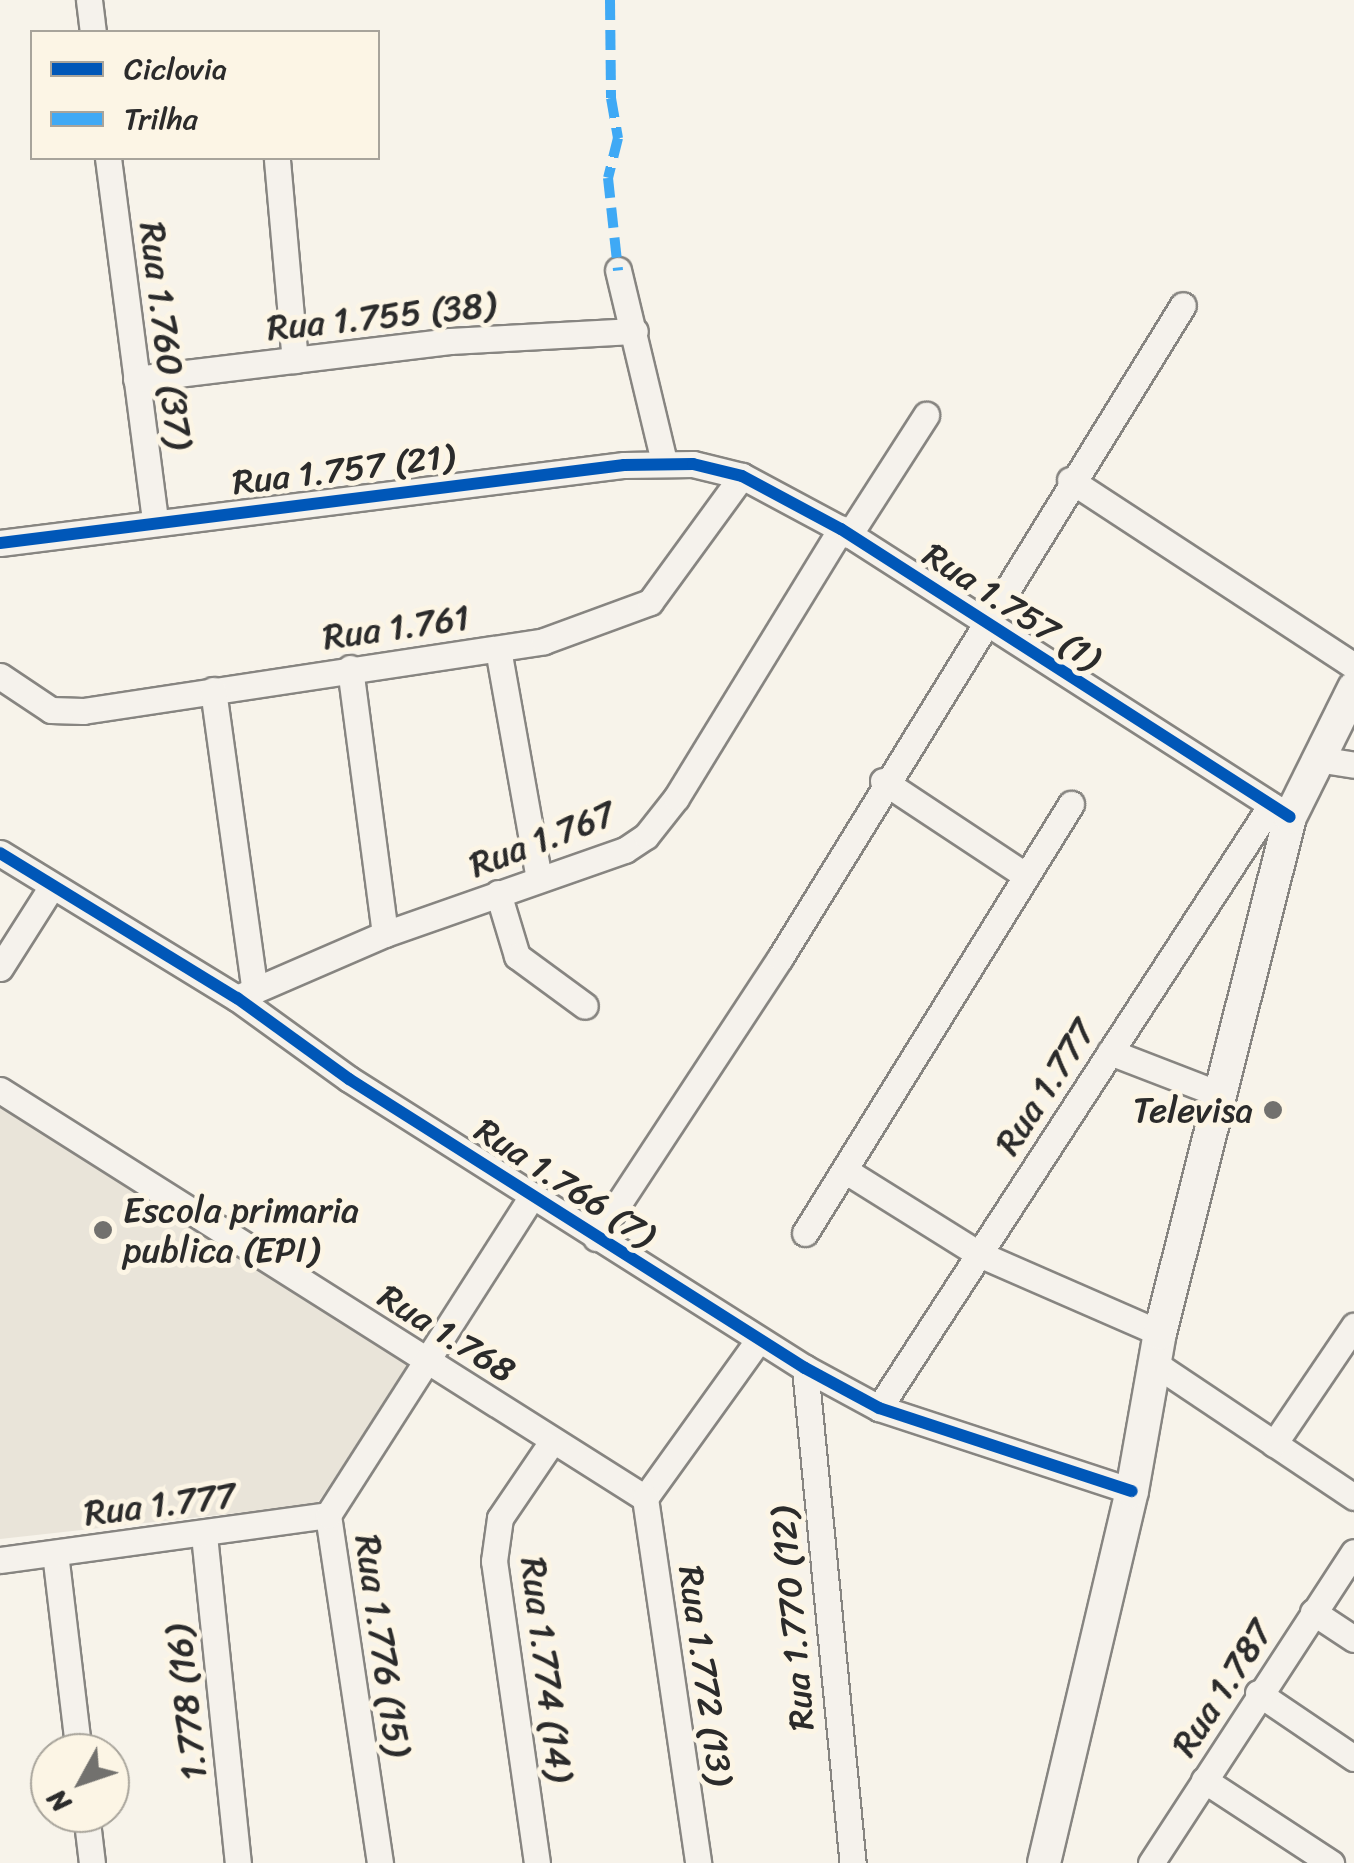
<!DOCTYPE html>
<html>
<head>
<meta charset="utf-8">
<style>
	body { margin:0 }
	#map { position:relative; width:1354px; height:1863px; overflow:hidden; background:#f7f3ea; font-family:Sriracha,sans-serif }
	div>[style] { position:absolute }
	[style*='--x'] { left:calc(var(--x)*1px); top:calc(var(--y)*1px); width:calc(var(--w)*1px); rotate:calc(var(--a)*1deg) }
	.built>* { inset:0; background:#e9e4d9 }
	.roads { filter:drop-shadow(2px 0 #878581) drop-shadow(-2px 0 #878581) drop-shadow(0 2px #878581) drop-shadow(0 -2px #878581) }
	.minor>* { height:25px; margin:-12.5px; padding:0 12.5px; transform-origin:12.5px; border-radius:12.5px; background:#f5f2ec }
	.tertiary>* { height:32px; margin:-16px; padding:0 16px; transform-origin:16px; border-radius:16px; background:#f5f2ec }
	.quiet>* { height:10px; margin-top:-5px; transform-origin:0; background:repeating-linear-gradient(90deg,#3fa9f5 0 20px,transparent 0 30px) }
	.cycleway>* { height:12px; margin:-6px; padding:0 6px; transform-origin:6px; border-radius:6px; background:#0057b8 }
	.dots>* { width:28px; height:28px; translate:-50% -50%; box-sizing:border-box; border:5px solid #fcf5e5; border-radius:50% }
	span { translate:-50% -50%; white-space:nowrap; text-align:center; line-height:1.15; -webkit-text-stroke:10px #fcf5e5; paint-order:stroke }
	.street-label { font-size:35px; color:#2b2b2b }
	.poi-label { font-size:35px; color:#2b2b2b }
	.right { translate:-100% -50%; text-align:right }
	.left { translate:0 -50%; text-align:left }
	.legend { position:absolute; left:30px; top:30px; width:350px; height:130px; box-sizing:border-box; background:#fcf5e5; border:2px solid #a8a49b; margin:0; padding:12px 18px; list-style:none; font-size:30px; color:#2b2b2b }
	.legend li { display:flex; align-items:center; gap:20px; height:50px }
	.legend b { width:50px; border:2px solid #a8a49b }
	.north { position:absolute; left:30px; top:1733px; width:100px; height:100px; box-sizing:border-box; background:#fcf5e5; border:2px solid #a8a49b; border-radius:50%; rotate:230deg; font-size:28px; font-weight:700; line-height:40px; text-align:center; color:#2b2b2b }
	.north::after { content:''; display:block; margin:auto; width:35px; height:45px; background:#72716e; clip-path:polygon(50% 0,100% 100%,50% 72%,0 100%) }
</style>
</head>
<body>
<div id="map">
	<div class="built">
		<div style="clip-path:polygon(0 1101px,413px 1360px,317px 1504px,0 1539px)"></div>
	</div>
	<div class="roads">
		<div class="minor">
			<div style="--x:89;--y:0;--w:32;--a:83"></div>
			<div style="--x:108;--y:158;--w:367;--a:82.6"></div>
			<div style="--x:277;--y:160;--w:201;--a:84.9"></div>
			<div style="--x:618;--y:270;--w:197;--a:76.5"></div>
			<div style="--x:136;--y:379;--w:316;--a:-6.9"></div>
			<div style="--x:450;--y:341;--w:185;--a:-3.1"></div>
			<div style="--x:1070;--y:480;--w:339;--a:33.2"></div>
			<div style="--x:849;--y:535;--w:143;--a:-57.3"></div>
			<div style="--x:0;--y:543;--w:629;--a:-7.13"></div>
			<div style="--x:624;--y:465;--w:69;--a:-0.8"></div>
			<div style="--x:693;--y:464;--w:50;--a:13.8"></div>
			<div style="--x:742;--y:476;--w:112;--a:28.2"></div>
			<div style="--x:841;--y:529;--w:533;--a:32.68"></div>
			<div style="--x:498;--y:649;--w:234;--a:79.9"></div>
			<div style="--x:350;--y:668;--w:268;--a:82.5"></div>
			<div style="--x:0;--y:676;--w:61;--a:33.7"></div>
			<div style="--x:51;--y:710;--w:32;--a:2"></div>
			<div style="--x:83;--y:711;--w:466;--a:-8.6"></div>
			<div style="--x:544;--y:641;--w:113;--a:-20.2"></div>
			<div style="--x:650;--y:602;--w:156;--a:-53.9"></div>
			<div style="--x:213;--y:690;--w:299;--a:82.1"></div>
			<div style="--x:1318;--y:759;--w:36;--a:9"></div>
			<div style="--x:883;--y:781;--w:170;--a:33.5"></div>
			<div style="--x:0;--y:853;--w:278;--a:31.5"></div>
			<div style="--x:237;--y:998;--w:138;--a:35.9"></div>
			<div style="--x:349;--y:1079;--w:540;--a:32.37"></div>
			<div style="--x:805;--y:1368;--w:84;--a:28.4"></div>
			<div style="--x:879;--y:1408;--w:266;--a:18.2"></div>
			<div style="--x:498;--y:893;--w:66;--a:73.2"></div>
			<div style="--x:517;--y:956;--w:84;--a:36.3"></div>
			<div style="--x:0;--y:968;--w:97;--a:-57.6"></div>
			<div style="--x:237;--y:998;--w:161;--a:-23.4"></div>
			<div style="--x:385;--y:934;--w:254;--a:-19.3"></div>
			<div style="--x:625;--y:850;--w:25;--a:-34"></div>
			<div style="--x:646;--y:836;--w:48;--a:-51.7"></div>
			<div style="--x:676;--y:798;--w:316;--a:-58.5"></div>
			<div style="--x:1110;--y:1052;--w:117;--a:21.1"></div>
			<div style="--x:0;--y:1090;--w:763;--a:32.32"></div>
			<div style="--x:645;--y:1498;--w:193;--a:-54.3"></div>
			<div style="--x:846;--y:1171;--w:157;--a:32"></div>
			<div style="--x:979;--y:1254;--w:197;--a:23.6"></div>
			<div style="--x:805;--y:1233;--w:505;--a:-58.2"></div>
			<div style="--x:596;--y:1238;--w:335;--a:-56.7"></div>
			<div style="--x:780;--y:958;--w:767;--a:-58.32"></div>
			<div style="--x:1154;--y:1363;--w:241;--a:33.8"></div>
			<div style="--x:805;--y:1368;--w:497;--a:84.5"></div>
			<div style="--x:879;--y:1408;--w:719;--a:-56.97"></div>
			<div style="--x:1274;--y:1444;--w:143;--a:-55.9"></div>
			<div style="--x:645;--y:1498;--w:369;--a:81.7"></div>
			<div style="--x:204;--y:1535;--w:330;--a:84.1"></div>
			<div style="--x:55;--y:1553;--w:201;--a:83.2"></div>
			<div style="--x:0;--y:1560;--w:331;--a:-7.8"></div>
			<div style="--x:1313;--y:1612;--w:49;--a:33.4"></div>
			<div style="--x:1258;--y:1693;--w:116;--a:34.1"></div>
			<div style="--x:1204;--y:1780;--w:152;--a:33.2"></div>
			<div style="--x:86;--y:1813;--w:50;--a:83.2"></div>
			<div style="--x:380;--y:1863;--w:352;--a:-98.5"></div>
			<div style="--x:328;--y:1515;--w:379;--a:-57.4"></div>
			<div style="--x:537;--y:1863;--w:305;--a:-98.1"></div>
			<div style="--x:494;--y:1561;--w:43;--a:-82.1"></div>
			<div style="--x:500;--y:1518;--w:94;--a:-55.8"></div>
			<div style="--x:1151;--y:1863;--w:371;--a:-56.9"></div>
		</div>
		<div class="tertiary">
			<div style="--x:1044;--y:1863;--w:382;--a:-76.7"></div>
			<div style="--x:1132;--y:1491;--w:160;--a:-80"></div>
			<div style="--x:1160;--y:1333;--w:532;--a:-75.86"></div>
			<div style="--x:1290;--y:817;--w:144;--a:-63.6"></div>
		</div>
	</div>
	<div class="quiet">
		<div style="--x:610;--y:0;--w:98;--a:89.4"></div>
		<div style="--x:611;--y:98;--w:41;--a:80.1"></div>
		<div style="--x:618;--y:138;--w:41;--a:104"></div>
		<div style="--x:608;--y:178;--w:93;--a:83.8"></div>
	</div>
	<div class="cycleway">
		<div style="--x:0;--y:543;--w:629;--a:-7.13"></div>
		<div style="--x:624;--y:465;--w:69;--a:-0.8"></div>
		<div style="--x:693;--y:464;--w:50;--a:13.8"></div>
		<div style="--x:742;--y:476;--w:112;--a:28.2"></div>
		<div style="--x:841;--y:529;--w:533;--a:32.68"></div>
		<div style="--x:0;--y:853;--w:278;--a:31.5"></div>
		<div style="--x:237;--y:998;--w:138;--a:35.9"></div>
		<div style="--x:349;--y:1079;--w:540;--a:32.37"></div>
		<div style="--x:805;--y:1368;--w:84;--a:28.4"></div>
		<div style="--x:879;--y:1408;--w:266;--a:18.2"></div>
	</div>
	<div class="dots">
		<div style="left:1273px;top:1110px;background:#72716e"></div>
		<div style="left:103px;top:1230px;background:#72716e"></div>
	</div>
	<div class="street-label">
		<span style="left:381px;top:316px;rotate:-6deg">Rua 1.755 (38)</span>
		<span style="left:166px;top:335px;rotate:83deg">Rua 1.760 (37)</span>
		<span style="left:343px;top:469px;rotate:-7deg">Rua 1.757 (21)</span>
		<span style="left:1012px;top:606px;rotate:33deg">Rua 1.757 (1)</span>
		<span style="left:396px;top:627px;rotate:-8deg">Rua 1.761</span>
		<span style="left:542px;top:839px;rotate:-21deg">Rua 1.767</span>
		<span style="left:1045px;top:1087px;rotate:-57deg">Rua 1.777</span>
		<span style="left:565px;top:1182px;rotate:33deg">Rua 1.766 (7)</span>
		<span style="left:447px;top:1333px;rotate:32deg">Rua 1.768</span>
		<span style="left:160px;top:1504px;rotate:-7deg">Rua 1.777</span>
		<span style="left:792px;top:1619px;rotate:-95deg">Rua 1.770 (12)</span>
		<span style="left:383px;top:1645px;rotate:82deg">Rua 1.776 (15)</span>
		<span style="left:547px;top:1669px;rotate:83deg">Rua 1.774 (14)</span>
		<span style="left:706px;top:1675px;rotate:82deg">Rua 1.772 (13)</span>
		<span style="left:1222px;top:1688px;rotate:-57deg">Rua 1.787</span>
		<span style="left:186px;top:1703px;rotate:-96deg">1.778 (16)</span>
	</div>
	<div class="poi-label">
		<span class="right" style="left:1253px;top:1110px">Televisa</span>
		<span class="left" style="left:123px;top:1230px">Escola primaria<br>publica (EPI)</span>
	</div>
	<ul class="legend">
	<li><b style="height:12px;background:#0057b8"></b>Ciclovia</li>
	<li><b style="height:12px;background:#3fa9f5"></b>Trilha</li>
	</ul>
	<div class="north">N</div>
</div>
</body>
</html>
